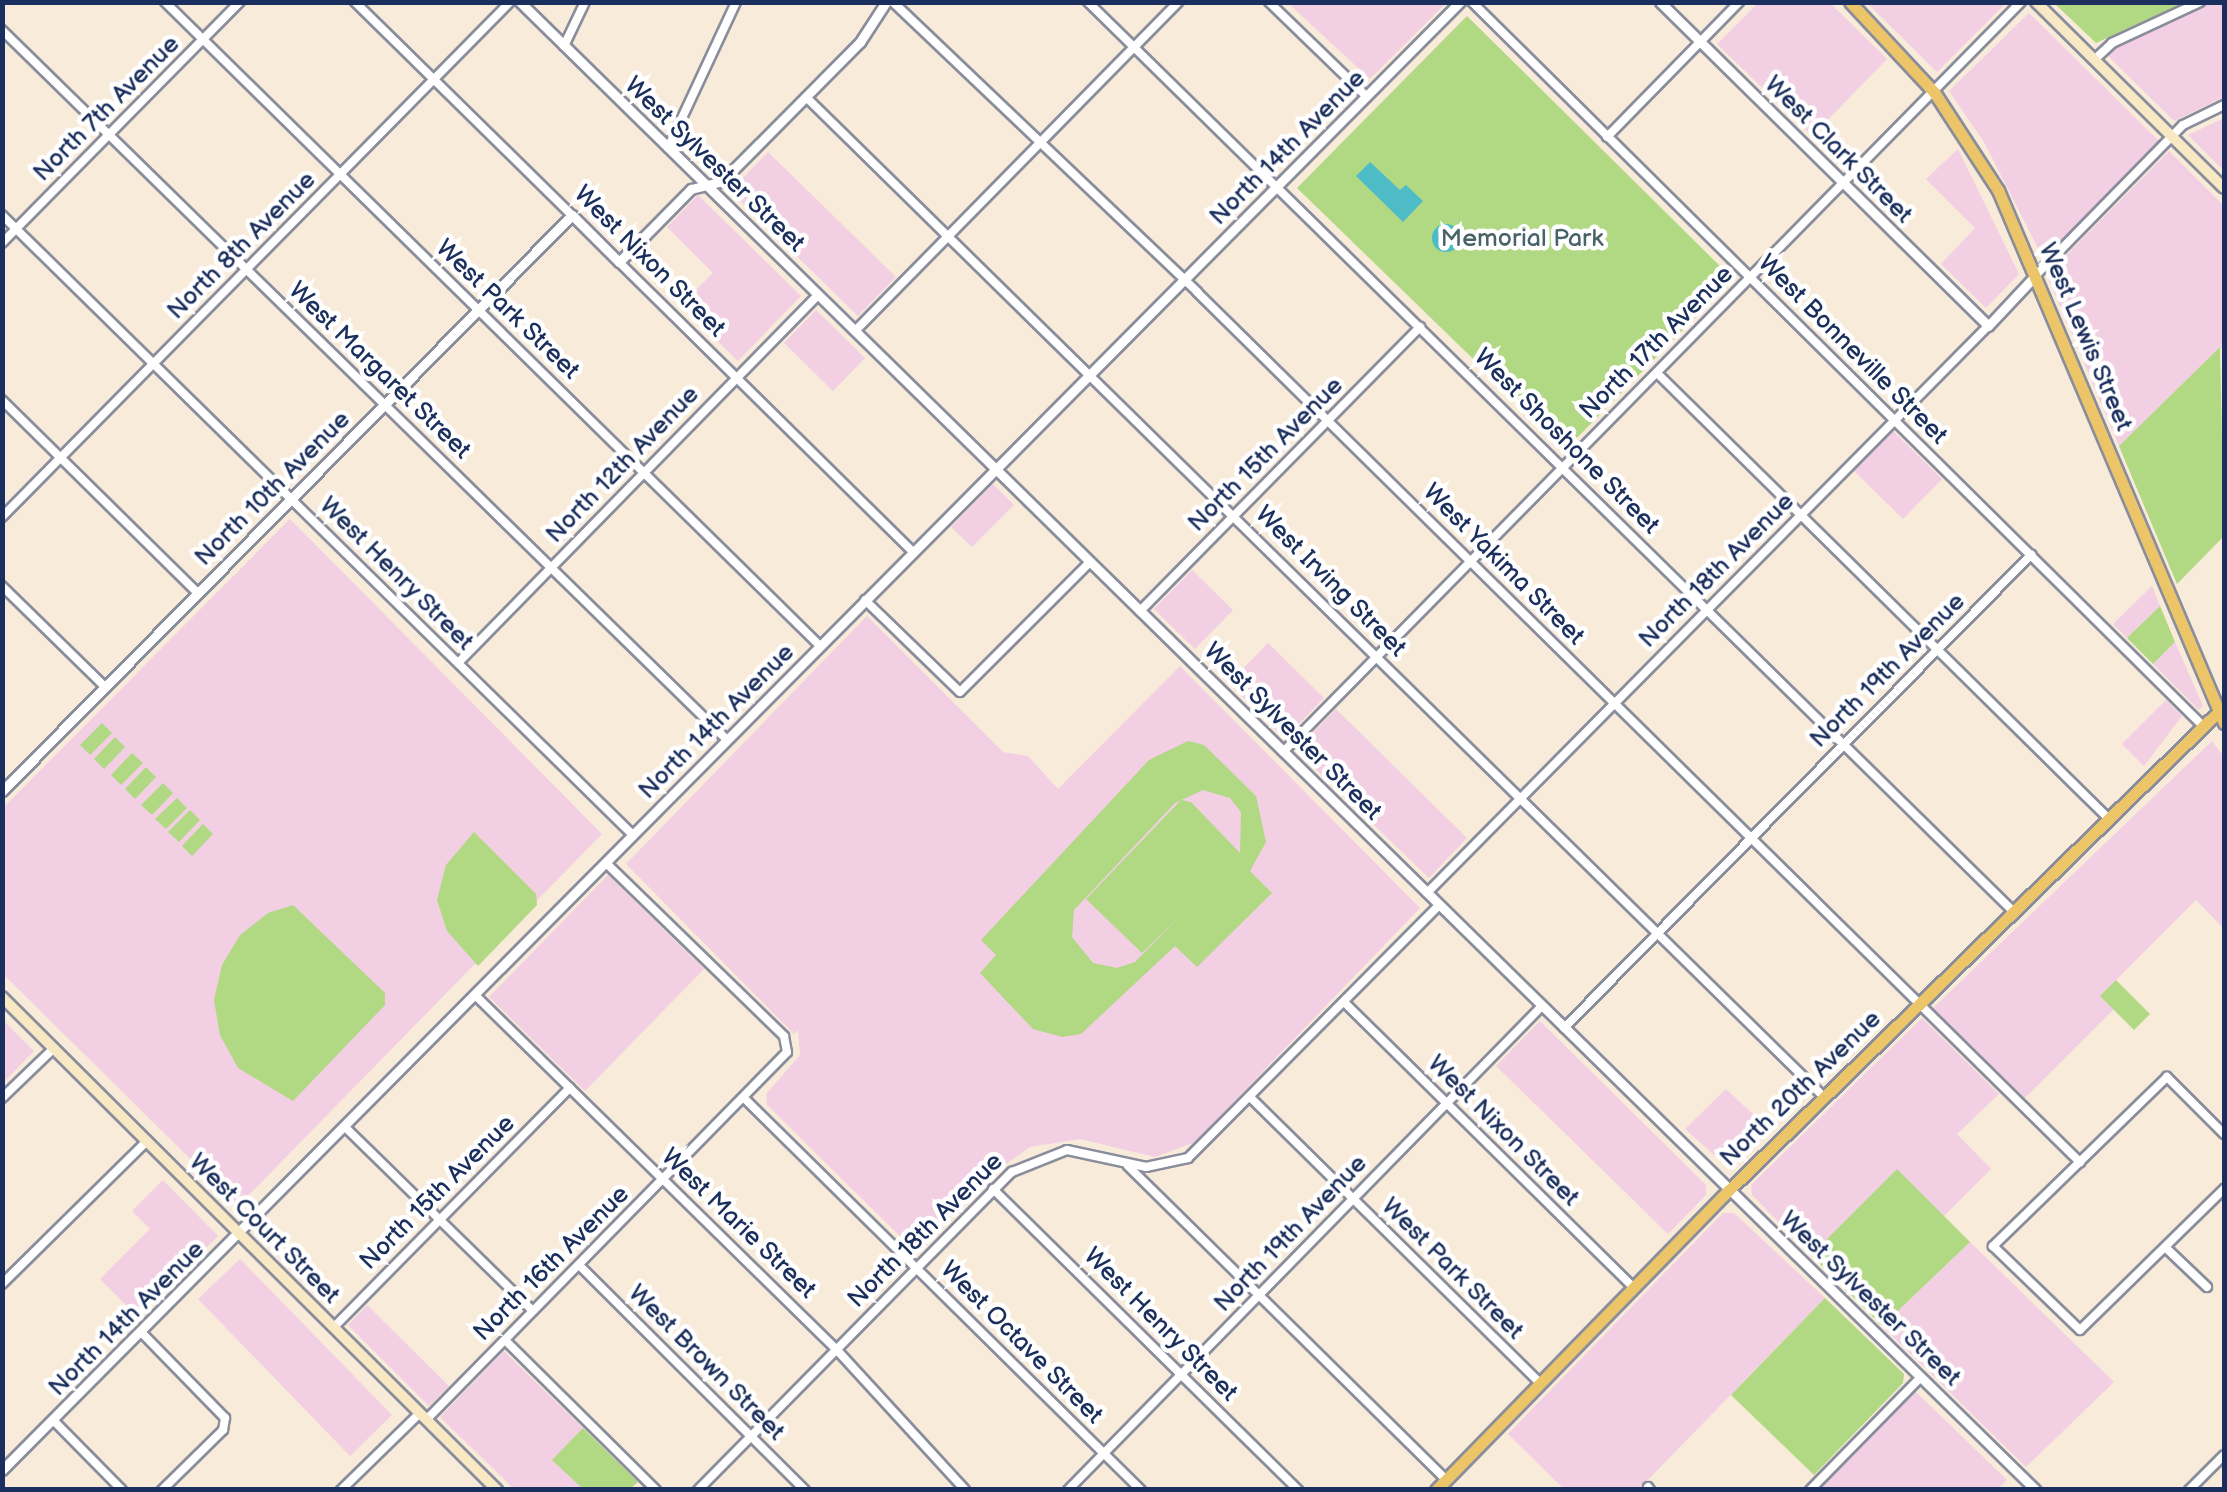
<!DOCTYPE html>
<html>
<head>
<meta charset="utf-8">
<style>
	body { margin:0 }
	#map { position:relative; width:2227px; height:1492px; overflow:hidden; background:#f8ebda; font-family:"Balsamiq Sans",sans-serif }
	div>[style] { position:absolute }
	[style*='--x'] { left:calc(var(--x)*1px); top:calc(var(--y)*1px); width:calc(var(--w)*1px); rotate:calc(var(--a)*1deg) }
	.built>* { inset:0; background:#f2cfe2 }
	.green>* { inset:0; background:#b1d882 }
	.water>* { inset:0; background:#4ebcc6 }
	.round { border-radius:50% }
	.roads { filter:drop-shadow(2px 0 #8a8d9c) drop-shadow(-2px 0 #8a8d9c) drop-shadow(0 2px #8a8d9c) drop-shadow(0 -2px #8a8d9c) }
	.minor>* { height:8px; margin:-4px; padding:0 4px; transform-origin:4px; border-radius:4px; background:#fff }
	.tertiary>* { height:9px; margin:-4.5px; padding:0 4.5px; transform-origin:4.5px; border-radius:4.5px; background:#fff }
	.secondary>* { height:10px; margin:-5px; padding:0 5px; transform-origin:5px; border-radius:5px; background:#f8e8c3 }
	.primary>* { height:11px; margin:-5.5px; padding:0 5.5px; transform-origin:5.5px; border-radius:5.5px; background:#edc569 }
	span { translate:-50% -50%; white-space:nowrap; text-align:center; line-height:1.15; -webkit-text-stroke:9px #fff; paint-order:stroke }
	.street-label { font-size:25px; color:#1b2f5e }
	.park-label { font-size:25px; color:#486269 }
	.frame { position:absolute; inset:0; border:5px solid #1b2f5e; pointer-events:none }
</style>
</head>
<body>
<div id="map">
	<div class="built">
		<div style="clip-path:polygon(1288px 3px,1446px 3px,1370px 79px)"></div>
		<div style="clip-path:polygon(1758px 3px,1830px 3px,1887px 59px,1812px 136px,1717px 44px)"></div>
		<div style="clip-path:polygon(1867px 3px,2006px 3px,1937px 72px)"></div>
		<div style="clip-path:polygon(2209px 3px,2224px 3px,2224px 97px,2174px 121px,2105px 53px)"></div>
		<div style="clip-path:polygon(2029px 13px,2159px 141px,2043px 258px,1984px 142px,1949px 91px)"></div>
		<div style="clip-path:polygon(2224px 118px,2224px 171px,2188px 135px)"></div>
		<div style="clip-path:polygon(1958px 149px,2019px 274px,1986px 308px,1941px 264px,1975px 228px,1926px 179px)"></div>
		<div style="clip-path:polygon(2169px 151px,2224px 206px,2224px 351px,2220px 347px,2119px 446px,2047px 275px)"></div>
		<div style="clip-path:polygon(768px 152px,896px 277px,858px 316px,730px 191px)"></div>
		<div style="clip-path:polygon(698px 195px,801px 296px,738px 361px,681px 305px,713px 273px,667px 227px)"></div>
		<div style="clip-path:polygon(816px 310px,865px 358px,833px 391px,784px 343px)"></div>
		<div style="clip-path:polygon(1893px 431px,1942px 479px,1903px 519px,1854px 471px)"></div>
		<div style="clip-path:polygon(993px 484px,1014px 505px,972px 547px,951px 527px)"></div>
		<div style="clip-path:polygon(290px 519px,602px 834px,238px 1206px,3px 974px,2px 809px)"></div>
		<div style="clip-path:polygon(1192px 570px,1233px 610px,1195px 649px,1154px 609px)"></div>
		<div style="clip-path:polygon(2152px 586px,2160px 606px,2127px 638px,2113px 624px)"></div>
		<div style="clip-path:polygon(867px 616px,1003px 752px,1028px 756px,1058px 789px,1180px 666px,1420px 908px,1195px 1142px,1155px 1157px,1080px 1139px,1030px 1147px,999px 1169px,915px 1251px,767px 1105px,766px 1094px,800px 1055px,798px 1030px,794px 1034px,626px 864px)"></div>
		<div style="clip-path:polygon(2175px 642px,2203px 706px,2199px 710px,2153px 664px)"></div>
		<div style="clip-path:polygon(1268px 643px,1324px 698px,1285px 738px,1229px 683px)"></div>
		<div style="clip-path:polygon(2166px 700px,2182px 716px,2144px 766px,2122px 744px)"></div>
		<div style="clip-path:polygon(1336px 709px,1467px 838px,1429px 878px,1296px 750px)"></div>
		<div style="clip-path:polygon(2212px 741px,2224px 757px,2224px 929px,2196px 900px,2101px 995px,2114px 1009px,2025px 1098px,1933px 1008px)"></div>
		<div style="clip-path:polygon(608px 875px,704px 969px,585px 1091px,489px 997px)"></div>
		<div style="clip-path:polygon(1922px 1018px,1999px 1094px,1957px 1134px,1991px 1169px,1944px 1216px,1897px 1170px,1811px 1255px,1752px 1195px,1751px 1185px)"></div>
		<div style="clip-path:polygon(3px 1020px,34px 1051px,3px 1083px)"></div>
		<div style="clip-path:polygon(1540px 1021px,1706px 1185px,1706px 1195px,1668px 1234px,1496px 1066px)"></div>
		<div style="clip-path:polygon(1726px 1089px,1771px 1131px,1729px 1168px,1685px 1129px)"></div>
		<div style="clip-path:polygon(163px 1180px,218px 1236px,137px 1316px,100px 1279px,150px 1229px,132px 1211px)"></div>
		<div style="clip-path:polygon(1723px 1213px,1734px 1213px,1825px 1298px,1639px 1489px,1564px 1489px,1508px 1434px)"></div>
		<div style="clip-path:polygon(1970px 1242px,2114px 1382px,2026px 1467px,1882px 1326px)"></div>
		<div style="clip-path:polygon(240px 1259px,392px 1415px,350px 1456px,198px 1299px)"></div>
		<div style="clip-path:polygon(367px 1305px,449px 1386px,429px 1406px,348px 1325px)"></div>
		<div style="clip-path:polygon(504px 1351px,583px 1428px,553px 1460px,583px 1489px,514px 1489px,440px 1417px)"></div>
		<div style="clip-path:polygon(1914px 1390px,2007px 1480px,1998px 1489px,1818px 1489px)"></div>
	</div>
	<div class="green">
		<div style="clip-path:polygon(2054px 3px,2183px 3px,2096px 43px)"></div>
		<div style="clip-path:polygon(1467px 16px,1733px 279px,1566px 449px,1297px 188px)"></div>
		<div style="clip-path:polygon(2220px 347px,2224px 536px,2177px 584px,2119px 446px)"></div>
		<div style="clip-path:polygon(2160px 606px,2175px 642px,2153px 664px,2127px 638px)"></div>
		<div style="clip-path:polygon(102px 723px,112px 733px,90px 755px,80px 745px)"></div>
		<div style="clip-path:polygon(115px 737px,125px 747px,104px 769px,94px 759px)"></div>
		<div style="clip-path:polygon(evenodd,1188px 741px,1204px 745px,1256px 796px,1266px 842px,1250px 871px,1272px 893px,1197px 967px,1175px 946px,1081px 1034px,1062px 1037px,1033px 1029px,980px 973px,996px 955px,981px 940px,1149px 760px,1188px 741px,1203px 790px,1230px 798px,1241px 812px,1240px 853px,1191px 802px,1181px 800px,1086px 899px,1142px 953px,1179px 917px,1135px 962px,1117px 968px,1093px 963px,1072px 937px,1074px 910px,1175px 803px,1203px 790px)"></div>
		<div style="clip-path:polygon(132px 753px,143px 763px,121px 785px,111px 775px)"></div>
		<div style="clip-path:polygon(146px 767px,156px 777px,135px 799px,125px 789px)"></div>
		<div style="clip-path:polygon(163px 783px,173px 793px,152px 815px,141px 805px)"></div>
		<div style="clip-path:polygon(177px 798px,187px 808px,166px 829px,155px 819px)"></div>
		<div style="clip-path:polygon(190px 810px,200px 820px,179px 842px,168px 832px)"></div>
		<div style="clip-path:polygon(203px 824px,213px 834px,192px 856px,182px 846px)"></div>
		<div style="clip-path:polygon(474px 832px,536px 894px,537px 905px,478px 966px,447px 931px,437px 900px,446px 865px)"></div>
		<div style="clip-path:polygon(293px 905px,385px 993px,385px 1005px,293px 1101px,238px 1068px,220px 1035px,214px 1000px,222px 965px,240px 935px,268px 913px)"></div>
		<div style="clip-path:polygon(2116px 980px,2150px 1014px,2134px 1030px,2100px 996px)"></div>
		<div style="clip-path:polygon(1897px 1169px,1970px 1242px,1882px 1326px,1811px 1255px)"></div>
		<div style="clip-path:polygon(1825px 1298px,1904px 1374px,1903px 1383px,1814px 1475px,1731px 1395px)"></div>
		<div style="clip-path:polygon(583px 1428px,638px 1482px,630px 1489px,583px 1489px,552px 1460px)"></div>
	</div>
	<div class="water">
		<div style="clip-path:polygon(1370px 162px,1400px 190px,1406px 185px,1423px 201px,1403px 222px,1356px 176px)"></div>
		<div class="round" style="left:1432px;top:224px;width:28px;height:28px"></div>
	</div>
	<div class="roads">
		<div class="minor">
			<div style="--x:165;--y:2;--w:919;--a:44.51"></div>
			<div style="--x:355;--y:2;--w:304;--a:44.5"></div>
			<div style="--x:893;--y:2;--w:420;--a:43.6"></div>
			<div style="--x:1197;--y:292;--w:1240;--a:44.58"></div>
			<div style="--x:1088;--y:2;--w:1298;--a:44.5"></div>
			<div style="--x:1269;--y:2;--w:136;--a:44.1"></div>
			<div style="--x:1472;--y:2;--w:1029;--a:44.72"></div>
			<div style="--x:2;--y:30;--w:1015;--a:44.4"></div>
			<div style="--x:564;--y:46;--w:49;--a:-64.5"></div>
			<div style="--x:2094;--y:60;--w:25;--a:-43"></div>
			<div style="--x:2112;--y:43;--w:97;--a:-25"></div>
			<div style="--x:806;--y:97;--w:1427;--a:44.49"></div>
			<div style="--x:1607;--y:137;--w:189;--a:-45.6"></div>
			<div style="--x:668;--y:148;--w:161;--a:-65"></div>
			<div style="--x:2;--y:215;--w:885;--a:44.5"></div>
			<div style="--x:2;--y:243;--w:339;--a:-45.4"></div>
			<div style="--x:619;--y:262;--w:413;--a:44.6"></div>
			<div style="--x:2035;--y:276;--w:211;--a:-45.6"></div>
			<div style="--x:2183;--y:125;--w:46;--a:-26"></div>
			<div style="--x:855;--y:331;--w:461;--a:-45.5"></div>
			<div style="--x:1657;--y:373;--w:635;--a:44.62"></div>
			<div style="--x:2;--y:400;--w:275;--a:44.6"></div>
			<div style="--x:2;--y:517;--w:723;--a:-45.39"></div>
			<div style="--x:2;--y:586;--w:144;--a:44.4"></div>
			<div style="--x:865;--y:600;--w:132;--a:44.1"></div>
			<div style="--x:960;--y:692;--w:184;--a:-45"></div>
			<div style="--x:1140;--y:611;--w:399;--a:-45.4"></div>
			<div style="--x:458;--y:663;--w:515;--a:-45.63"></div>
			<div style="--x:1283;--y:752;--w:1052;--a:-45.46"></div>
			<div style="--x:1427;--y:893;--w:798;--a:-45.3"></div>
			<div style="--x:475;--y:995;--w:506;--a:44.44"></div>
			<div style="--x:836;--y:1349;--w:191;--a:47.5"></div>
			<div style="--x:1344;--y:1002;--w:407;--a:44.6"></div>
			<div style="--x:1564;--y:1028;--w:665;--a:-45.37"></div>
			<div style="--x:2;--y:1098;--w:72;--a:-43.9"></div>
			<div style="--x:744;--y:1098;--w:558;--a:44.64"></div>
			<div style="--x:1251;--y:1098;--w:406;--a:44.6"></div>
			<div style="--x:345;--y:1127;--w:263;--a:44.4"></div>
			<div style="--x:2224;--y:1134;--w:81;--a:-135"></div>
			<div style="--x:2167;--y:1077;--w:243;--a:135.8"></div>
			<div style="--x:1993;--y:1246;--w:121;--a:44"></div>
			<div style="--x:2080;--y:1330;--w:202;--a:-44.4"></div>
			<div style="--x:1128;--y:1166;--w:447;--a:44.6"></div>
			<div style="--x:993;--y:1189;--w:429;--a:44.6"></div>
			<div style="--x:2165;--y:1247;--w:58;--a:43.6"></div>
			<div style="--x:579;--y:1265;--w:319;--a:44.9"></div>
			<div style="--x:2;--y:1284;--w:204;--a:-44.6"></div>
			<div style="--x:334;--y:1327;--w:336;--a:-45.4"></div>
			<div style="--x:142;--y:1333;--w:119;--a:45.7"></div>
			<div style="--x:225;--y:1418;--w:12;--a:99"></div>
			<div style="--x:223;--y:1430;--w:86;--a:135.5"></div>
			<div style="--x:505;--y:1340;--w:213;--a:44.8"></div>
			<div style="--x:427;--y:1419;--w:514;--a:-45.55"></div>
			<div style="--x:787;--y:1052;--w:16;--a:-101"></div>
			<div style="--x:784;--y:1036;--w:248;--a:-135.8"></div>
			<div style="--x:53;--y:1420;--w:98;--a:45.4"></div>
			<div style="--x:1648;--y:1487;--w:4;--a:56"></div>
			<div style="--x:341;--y:1490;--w:110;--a:-44.3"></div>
			<div style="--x:698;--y:1490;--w:447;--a:-45.4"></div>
			<div style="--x:1012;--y:1172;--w:59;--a:-21.8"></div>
			<div style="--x:1067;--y:1150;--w:81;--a:12.1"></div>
			<div style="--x:1146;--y:1167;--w:43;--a:-12.1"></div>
			<div style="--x:1188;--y:1158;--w:356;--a:-45.2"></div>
			<div style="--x:1068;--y:1490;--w:677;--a:-45.6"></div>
			<div style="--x:1810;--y:1490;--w:158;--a:-45.5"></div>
			<div style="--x:2189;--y:1490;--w:49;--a:-45"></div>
		</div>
		<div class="tertiary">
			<div style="--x:520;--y:2;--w:2124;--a:44.47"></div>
			<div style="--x:1660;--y:2;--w:461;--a:44.6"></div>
			<div style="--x:1988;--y:326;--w:69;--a:-46.8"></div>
			<div style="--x:2;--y:791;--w:810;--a:-45.3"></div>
			<div style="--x:572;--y:215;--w:66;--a:45"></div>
			<div style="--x:619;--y:262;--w:103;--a:-45.4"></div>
			<div style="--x:691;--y:189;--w:32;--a:-14"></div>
			<div style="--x:722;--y:181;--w:196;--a:-45.2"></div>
			<div style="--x:860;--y:42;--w:48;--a:-57"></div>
			<div style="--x:2;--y:1470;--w:2069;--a:-45.2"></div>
		</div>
		<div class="secondary">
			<div style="--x:2036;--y:2;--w:264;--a:44.7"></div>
			<div style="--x:2;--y:997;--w:699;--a:44.88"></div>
		</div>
		<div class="primary">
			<div style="--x:1850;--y:2;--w:123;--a:47"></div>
			<div style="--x:1934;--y:92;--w:117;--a:56.9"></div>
			<div style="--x:1998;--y:190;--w:579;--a:67.02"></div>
			<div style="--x:1436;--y:1490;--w:419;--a:-45.7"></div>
			<div style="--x:1729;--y:1190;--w:685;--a:-44.35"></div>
		</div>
	</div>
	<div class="street-label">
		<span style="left:107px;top:109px;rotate:-45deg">North 7th Avenue</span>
		<span style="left:1288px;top:148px;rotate:-45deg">North 14th Avenue</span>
		<span style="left:1838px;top:150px;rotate:45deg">West Clark Street</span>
		<span style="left:714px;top:165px;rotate:44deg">West Sylvester Street</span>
		<span style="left:242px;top:246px;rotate:-45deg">North 8th Avenue</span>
		<span style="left:649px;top:262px;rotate:45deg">West Nixon Street</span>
		<span style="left:507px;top:310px;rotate:44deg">West Park Street</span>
		<span style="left:2085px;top:337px;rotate:67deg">West Lewis Street</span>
		<span style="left:1657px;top:343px;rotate:-45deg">North 17th Avenue</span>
		<span style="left:1852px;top:350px;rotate:45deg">West Bonneville Street</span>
		<span style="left:379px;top:371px;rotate:44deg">West Margaret Street</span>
		<span style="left:1566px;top:442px;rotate:45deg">West Shoshone Street</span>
		<span style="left:1266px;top:455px;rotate:-45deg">North 15th Avenue</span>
		<span style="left:623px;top:465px;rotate:-46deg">North 12th Avenue</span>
		<span style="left:273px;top:489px;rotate:-45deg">North 10th Avenue</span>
		<span style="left:1503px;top:565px;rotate:45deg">West Yakima Street</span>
		<span style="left:1717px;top:571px;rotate:-45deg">North 18th Avenue</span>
		<span style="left:396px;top:574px;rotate:45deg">West Henry Street</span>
		<span style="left:1330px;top:582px;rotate:45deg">West Irving Street</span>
		<span style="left:1888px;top:671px;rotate:-45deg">North 19th Avenue</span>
		<span style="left:717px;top:722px;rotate:-45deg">North 14th Avenue</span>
		<span style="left:1292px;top:732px;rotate:45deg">West Sylvester Street</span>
		<span style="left:1801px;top:1089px;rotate:-44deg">North 20th Avenue</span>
		<span style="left:1503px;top:1131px;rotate:45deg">West Nixon Street</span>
		<span style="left:438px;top:1193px;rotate:-45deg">North 15th Avenue</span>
		<span style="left:738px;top:1224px;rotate:44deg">West Marie Street</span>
		<span style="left:264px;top:1229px;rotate:45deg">West Court Street</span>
		<span style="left:926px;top:1231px;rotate:-45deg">North 18th Avenue</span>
		<span style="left:1291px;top:1234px;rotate:-46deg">North 19th Avenue</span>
		<span style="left:552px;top:1264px;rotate:-45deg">North 16th Avenue</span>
		<span style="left:1452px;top:1269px;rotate:45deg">West Park Street</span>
		<span style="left:1870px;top:1299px;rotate:44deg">West Sylvester Street</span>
		<span style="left:127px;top:1319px;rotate:-45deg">North 14th Avenue</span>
		<span style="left:1160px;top:1325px;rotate:45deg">West Henry Street</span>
		<span style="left:1021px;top:1343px;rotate:45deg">West Octave Street</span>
		<span style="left:706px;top:1363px;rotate:45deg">West Brown Street</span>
	</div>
	<div class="park-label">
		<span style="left:1522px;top:239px">Memorial Park</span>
	</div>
	<div class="frame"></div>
</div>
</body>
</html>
